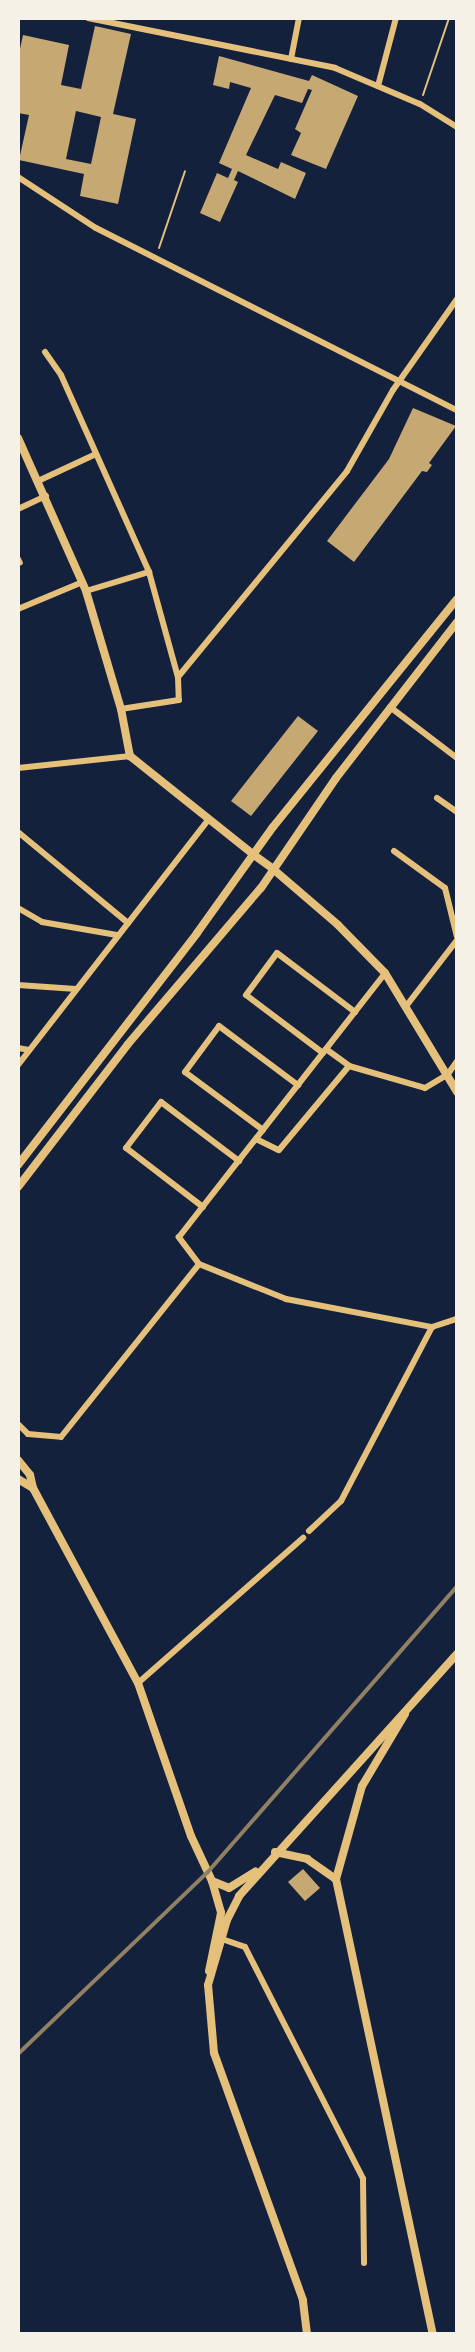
<!DOCTYPE html>
<html>
<head>
<meta charset="utf-8">
<style>
	body { margin:0 }
	#map { position:relative; width:475px; height:2352px; overflow:hidden; background:#14213d; font-family:"Exo 2",sans-serif }
	div>[style] { position:absolute }
	[style*='--x'] { left:calc(var(--x)*1px); top:calc(var(--y)*1px); width:calc(var(--w)*1px); rotate:calc(var(--a)*1deg) }
	.building>* { inset:0; background:#c6a872 }
	.path>* { height:2px; margin:-1px; padding:0 1px; transform-origin:1px; border-radius:1px; background:#e5c07b }
	.minor>* { height:6px; margin:-3px; padding:0 3px; transform-origin:3px; border-radius:3px; background:#e5c07b }
	.tertiary>* { height:8px; margin:-4px; padding:0 4px; transform-origin:4px; border-radius:4px; background:#e5c07b }
	.secondary>* { height:8px; margin:-4px; padding:0 4px; transform-origin:4px; border-radius:4px; background:#e5c07b }
	.rail>* { height:4px; margin:-2px; padding:0 2px; transform-origin:2px; border-radius:2px; background:#918062 }
	span { translate:-50% -50%; white-space:nowrap; text-align:center; line-height:1.15; -webkit-text-stroke:6px #f6f1e7; paint-order:stroke }
	.frame { position:absolute; inset:0; border:20px solid #f6f1e7; pointer-events:none }
</style>
</head>
<body>
<div id="map">
	<div class="building">
		<div style="clip-path:polygon(evenodd,95px 26px,131px 34px,113px 114px,136px 119px,118px 204px,80px 196px,84px 174px,19px 160px,29px 115px,18px 113px,18px 58px,23px 35px,69px 45px,61px 85px,81px 89px,95px 26px,76px 111px,101px 117px,91px 164px,66px 159px,76px 111px)"></div>
		<div style="clip-path:polygon(219px 56px,309px 81px,312px 75px,358px 96px,326px 169px,291px 155px,301px 133px,295px 129px,312px 90px,308px 89px,302px 103px,275px 95px,246px 155px,278px 169px,281px 162px,306px 173px,295px 199px,238px 171px,234px 180px,238px 182px,220px 222px,200px 213px,217px 173px,228px 178px,232px 169px,219px 163px,251px 88px,230px 82px,229px 89px,213px 85px)"></div>
		<div style="clip-path:polygon(413px 408px,456px 426px,429px 463px,432px 465px,427px 472px,422px 471px,354px 562px,327px 541px,389px 459px)"></div>
		<div style="clip-path:polygon(298px 716px,318px 731px,251px 816px,231px 801px)"></div>
		<div style="clip-path:polygon(303px 1869px,320px 1888px,305px 1901px,288px 1882px)"></div>
	</div>
	<div class="path">
		<div style="--x:423;--y:95;--w:81;--a:-71.3"></div>
		<div style="--x:159;--y:248;--w:81;--a:-71.3"></div>
	</div>
	<div class="minor">
		<div style="--x:88;--y:18;--w:252;--a:11.4"></div>
		<div style="--x:335;--y:68;--w:92;--a:23"></div>
		<div style="--x:420;--y:104;--w:44;--a:31.9"></div>
		<div style="--x:291;--y:59;--w:42;--a:-79"></div>
		<div style="--x:378;--y:86;--w:70;--a:-75.2"></div>
		<div style="--x:18;--y:177;--w:93;--a:33.2"></div>
		<div style="--x:96;--y:228;--w:404;--a:26.8"></div>
		<div style="--x:45;--y:352;--w:28;--a:55"></div>
		<div style="--x:61;--y:375;--w:216;--a:65.9"></div>
		<div style="--x:149;--y:572;--w:109;--a:74.6"></div>
		<div style="--x:178;--y:677;--w:23;--a:88"></div>
		<div style="--x:179;--y:700;--w:59;--a:171.2"></div>
		<div style="--x:38;--y:481;--w:64;--a:-25"></div>
		<div style="--x:18;--y:509;--w:31;--a:-25"></div>
		<div style="--x:18;--y:559;--w:4;--a:63"></div>
		<div style="--x:86;--y:591;--w:66;--a:-16.8"></div>
		<div style="--x:18;--y:609;--w:70;--a:-22.6"></div>
		<div style="--x:178;--y:677;--w:266;--a:-50.6"></div>
		<div style="--x:347;--y:471;--w:93;--a:-60.4"></div>
		<div style="--x:393;--y:390;--w:111;--a:-54.9"></div>
		<div style="--x:390;--y:707;--w:84;--a:37.3"></div>
		<div style="--x:18;--y:768;--w:113;--a:-6.1"></div>
		<div style="--x:437;--y:798;--w:24;--a:35"></div>
		<div style="--x:18;--y:832;--w:143;--a:39.6"></div>
		<div style="--x:394;--y:851;--w:63;--a:36"></div>
		<div style="--x:445;--y:888;--w:50;--a:76.2"></div>
		<div style="--x:18;--y:908;--w:28;--a:30"></div>
		<div style="--x:42;--y:922;--w:76;--a:9.8"></div>
		<div style="--x:18;--y:985;--w:58;--a:3.9"></div>
		<div style="--x:407;--y:1005;--w:82;--a:-52.4"></div>
		<div style="--x:18;--y:1048;--w:11;--a:10"></div>
		<div style="--x:326;--y:1049;--w:29;--a:36"></div>
		<div style="--x:323;--y:1053;--w:96;--a:-143"></div>
		<div style="--x:246;--y:995;--w:52;--a:-53.6"></div>
		<div style="--x:277;--y:953;--w:98;--a:37.1"></div>
		<div style="--x:18;--y:1065;--w:310;--a:-52.2"></div>
		<div style="--x:263;--y:1130;--w:97;--a:-143.4"></div>
		<div style="--x:185;--y:1072;--w:57;--a:-53.5"></div>
		<div style="--x:219;--y:1026;--w:99;--a:36.8"></div>
		<div style="--x:256;--y:1139;--w:25;--a:26"></div>
		<div style="--x:279;--y:1150;--w:109;--a:-50.2"></div>
		<div style="--x:349;--y:1066;--w:79;--a:16.1"></div>
		<div style="--x:425;--y:1088;--w:27;--a:-31"></div>
		<div style="--x:448;--y:1074;--w:16;--a:-55"></div>
		<div style="--x:203;--y:1207;--w:97;--a:-142.5"></div>
		<div style="--x:126;--y:1148;--w:58;--a:-52.7"></div>
		<div style="--x:161;--y:1102;--w:98;--a:37.1"></div>
		<div style="--x:199;--y:1264;--w:94;--a:21.9"></div>
		<div style="--x:286;--y:1299;--w:149;--a:10.9"></div>
		<div style="--x:432;--y:1327;--w:26;--a:-18"></div>
		<div style="--x:18;--y:1424;--w:14;--a:45"></div>
		<div style="--x:28;--y:1434;--w:33;--a:5"></div>
		<div style="--x:61;--y:1437;--w:221;--a:-51.4"></div>
		<div style="--x:199;--y:1264;--w:34;--a:-127"></div>
		<div style="--x:179;--y:1237;--w:335;--a:-52"></div>
		<div style="--x:309;--y:1531;--w:44;--a:-43.2"></div>
		<div style="--x:341;--y:1501;--w:196;--a:-62.4"></div>
		<div style="--x:138;--y:1683;--w:220;--a:-41.3"></div>
		<div style="--x:222;--y:1939;--w:24;--a:19"></div>
		<div style="--x:245;--y:1947;--w:260;--a:63"></div>
		<div style="--x:363;--y:2179;--w:84;--a:89.3"></div>
	</div>
	<div class="tertiary">
		<div style="--x:18;--y:438;--w:167;--a:66"></div>
		<div style="--x:86;--y:591;--w:123;--a:73.5"></div>
		<div style="--x:121;--y:709;--w:48;--a:79.2"></div>
		<div style="--x:130;--y:756;--w:159;--a:38.6"></div>
		<div style="--x:273;--y:869;--w:86;--a:40.7"></div>
		<div style="--x:338;--y:925;--w:67;--a:45.6"></div>
		<div style="--x:385;--y:973;--w:139;--a:58.8"></div>
		<div style="--x:33;--y:1488;--w:221;--a:61.7"></div>
		<div style="--x:138;--y:1683;--w:162;--a:70.9"></div>
		<div style="--x:191;--y:1836;--w:50;--a:65"></div>
		<div style="--x:212;--y:1881;--w:33;--a:74"></div>
		<div style="--x:221;--y:1913;--w:59;--a:101.7"></div>
		<div style="--x:405;--y:1714;--w:84;--a:120.8"></div>
		<div style="--x:362;--y:1786;--w:97;--a:105.6"></div>
		<div style="--x:336;--y:1879;--w:465;--a:78"></div>
		<div style="--x:275;--y:1852;--w:33;--a:12"></div>
		<div style="--x:307;--y:1859;--w:35;--a:35"></div>
		<div style="--x:212;--y:1881;--w:18;--a:22"></div>
		<div style="--x:229;--y:1888;--w:31;--a:-32"></div>
		<div style="--x:307;--y:2334;--w:34;--a:-97"></div>
		<div style="--x:303;--y:2300;--w:263;--a:-109.8"></div>
		<div style="--x:214;--y:2053;--w:68;--a:-95"></div>
		<div style="--x:208;--y:1985;--w:68;--a:-73.7"></div>
		<div style="--x:227;--y:1920;--w:27;--a:-63"></div>
		<div style="--x:239;--y:1896;--w:326;--a:-48"></div>
	</div>
	<div class="secondary">
		<div style="--x:254;--y:855;--w:24;--a:36"></div>
		<div style="--x:18;--y:1165;--w:293;--a:-52.3"></div>
		<div style="--x:197;--y:933;--w:130;--a:-54.4"></div>
		<div style="--x:273;--y:827;--w:293;--a:-51.1"></div>
		<div style="--x:18;--y:1187;--w:180;--a:-52.4"></div>
		<div style="--x:128;--y:1044;--w:205;--a:-49.6"></div>
		<div style="--x:261;--y:888;--w:133;--a:-55.7"></div>
		<div style="--x:336;--y:778;--w:197;--a:-52.2"></div>
		<div style="--x:18;--y:1460;--w:19;--a:51"></div>
		<div style="--x:30;--y:1475;--w:13;--a:77"></div>
		<div style="--x:18;--y:1479;--w:17;--a:31"></div>
	</div>
	<div class="rail">
		<div style="--x:18;--y:2054;--w:262;--a:-43.8"></div>
		<div style="--x:207;--y:1873;--w:381;--a:-48.9"></div>
	</div>
	<div class="frame"></div>
</div>
</body>
</html>
